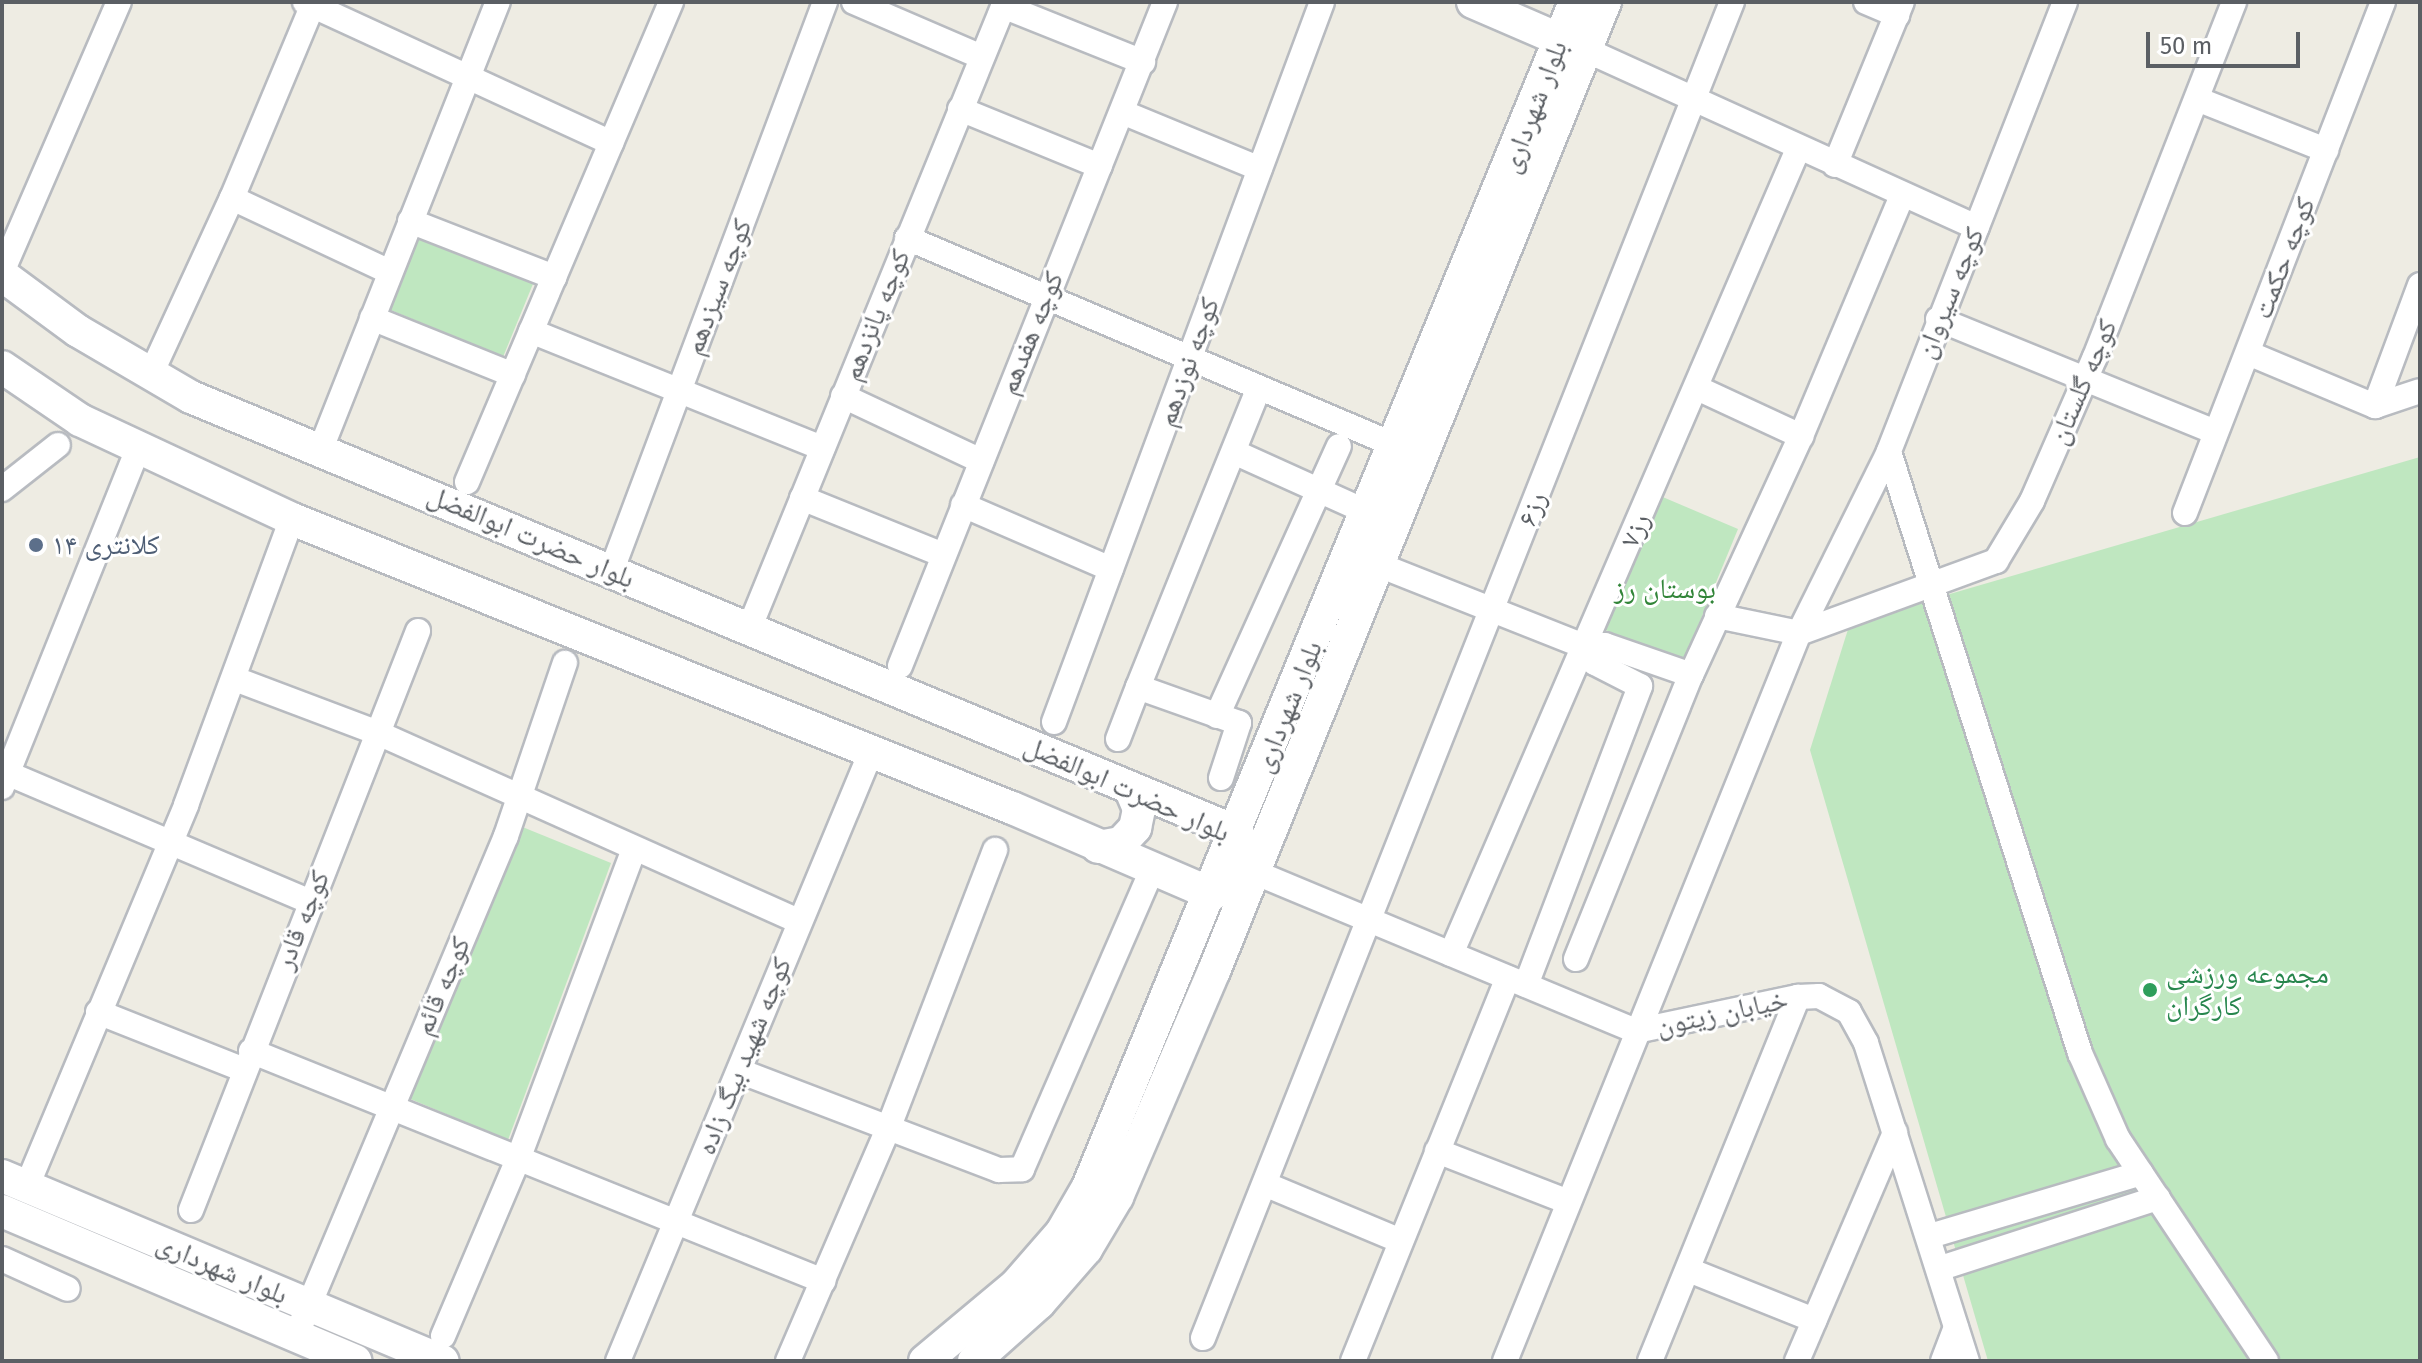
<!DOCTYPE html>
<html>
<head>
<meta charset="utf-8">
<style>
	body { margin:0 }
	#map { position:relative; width:2422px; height:1363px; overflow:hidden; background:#eeece3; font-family:"Fira Sans","Noto Naskh Arabic",sans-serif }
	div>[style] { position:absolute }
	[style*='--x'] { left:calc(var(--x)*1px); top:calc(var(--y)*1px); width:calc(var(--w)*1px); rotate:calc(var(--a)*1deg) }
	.green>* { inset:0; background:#bfe7c0 }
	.roads { filter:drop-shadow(2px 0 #b8bbc0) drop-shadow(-2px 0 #b8bbc0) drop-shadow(0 2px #b8bbc0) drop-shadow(0 -2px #b8bbc0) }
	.street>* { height:24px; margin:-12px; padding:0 12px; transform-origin:12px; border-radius:12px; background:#fff }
	.secondary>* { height:32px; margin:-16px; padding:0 16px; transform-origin:16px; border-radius:16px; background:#fff }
	.dots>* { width:22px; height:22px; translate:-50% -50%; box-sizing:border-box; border:4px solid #fff; border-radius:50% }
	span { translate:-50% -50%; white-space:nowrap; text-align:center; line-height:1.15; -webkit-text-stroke:6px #fff; paint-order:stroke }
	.street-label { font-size:28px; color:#5b5f64 }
	.service-label { font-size:28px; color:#4e5e75 }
	.left { translate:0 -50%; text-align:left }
	.park-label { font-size:28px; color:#328539 }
	.leisure-label { font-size:28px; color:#27864d }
	.frame { position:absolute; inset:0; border:4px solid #5b5f64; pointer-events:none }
	.scale { position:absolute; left:2146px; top:32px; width:154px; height:36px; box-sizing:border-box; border:4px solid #5b5f64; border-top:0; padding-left:10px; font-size:24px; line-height:28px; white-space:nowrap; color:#5b5f64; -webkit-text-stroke:6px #fff; paint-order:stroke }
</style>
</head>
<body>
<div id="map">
	<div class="green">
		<div style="clip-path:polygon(413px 230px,535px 279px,503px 357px,381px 306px)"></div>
		<div style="clip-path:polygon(2420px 457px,2420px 1361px,1988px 1361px,1810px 750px,1850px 623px)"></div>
		<div style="clip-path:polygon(1658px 495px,1738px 529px,1684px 660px,1600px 628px)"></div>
		<div style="clip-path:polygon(520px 826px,611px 863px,508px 1140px,408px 1098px)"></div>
	</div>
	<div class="roads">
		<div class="street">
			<div style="--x:305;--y:2;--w:337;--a:24.7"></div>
			<div style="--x:854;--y:2;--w:139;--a:23.3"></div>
			<div style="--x:1866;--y:2;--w:34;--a:23"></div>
			<div style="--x:2065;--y:2;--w:483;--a:111.4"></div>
			<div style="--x:1889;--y:452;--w:631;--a:72.37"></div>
			<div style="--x:2080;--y:1053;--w:94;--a:66.2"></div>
			<div style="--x:2118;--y:1139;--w:267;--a:56.3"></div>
			<div style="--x:1003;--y:6;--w:151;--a:21.8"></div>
			<div style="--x:1586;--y:50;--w:429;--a:24.4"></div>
			<div style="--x:2197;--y:99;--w:139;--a:21.6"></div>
			<div style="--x:960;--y:109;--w:151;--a:22.2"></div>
			<div style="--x:1122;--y:112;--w:149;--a:22.4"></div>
			<div style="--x:1835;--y:165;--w:176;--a:-67.7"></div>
			<div style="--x:232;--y:198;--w:174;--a:25.1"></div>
			<div style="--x:410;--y:221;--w:155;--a:21.3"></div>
			<div style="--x:907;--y:238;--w:532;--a:23"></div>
			<div style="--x:2;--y:272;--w:294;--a:-66.6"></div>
			<div style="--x:372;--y:318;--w:152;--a:22"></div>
			<div style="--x:1938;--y:319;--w:297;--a:22.2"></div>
			<div style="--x:531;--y:331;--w:314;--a:21.9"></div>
			<div style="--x:2248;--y:353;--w:138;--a:22.7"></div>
			<div style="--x:150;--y:376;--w:196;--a:-65.3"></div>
			<div style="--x:232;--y:198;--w:212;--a:-67.3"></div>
			<div style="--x:1697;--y:388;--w:115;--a:24.8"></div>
			<div style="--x:843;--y:396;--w:153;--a:25.2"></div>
			<div style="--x:2375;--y:406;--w:129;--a:-69.6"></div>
			<div style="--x:2375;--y:406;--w:47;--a:-18.4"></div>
			<div style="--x:320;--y:451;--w:483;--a:-68.4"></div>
			<div style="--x:1234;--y:452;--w:148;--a:24.3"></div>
			<div style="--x:467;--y:482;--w:522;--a:-66.97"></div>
			<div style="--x:2;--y:489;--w:71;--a:-38.2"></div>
			<div style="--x:802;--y:498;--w:152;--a:22"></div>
			<div style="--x:963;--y:505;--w:161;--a:23.4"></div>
			<div style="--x:2185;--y:513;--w:548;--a:-68.82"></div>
			<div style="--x:1379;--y:565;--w:220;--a:21.6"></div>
			<div style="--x:1584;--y:646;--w:21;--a:-3"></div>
			<div style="--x:1605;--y:645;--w:91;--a:19.2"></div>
			<div style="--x:611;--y:572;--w:609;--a:-69.42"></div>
			<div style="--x:1717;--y:616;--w:84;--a:11.7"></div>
			<div style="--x:1799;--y:633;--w:210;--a:-20.1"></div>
			<div style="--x:1996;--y:561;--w:70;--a:-59"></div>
			<div style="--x:2032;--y:501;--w:157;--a:-66.4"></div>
			<div style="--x:2095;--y:357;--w:381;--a:-68.6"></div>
			<div style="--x:749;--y:629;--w:677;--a:-67.79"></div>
			<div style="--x:900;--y:666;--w:715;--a:-68.24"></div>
			<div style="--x:235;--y:679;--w:153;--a:20.7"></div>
			<div style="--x:378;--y:733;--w:460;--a:24.1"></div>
			<div style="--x:1217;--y:716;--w:296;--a:-65.7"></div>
			<div style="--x:1054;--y:722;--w:768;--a:-69.58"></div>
			<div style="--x:1118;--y:739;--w:56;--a:-69"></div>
			<div style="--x:2;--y:771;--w:333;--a:23"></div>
			<div style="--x:1221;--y:778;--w:58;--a:-71.9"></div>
			<div style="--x:1239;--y:723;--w:107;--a:-160.4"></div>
			<div style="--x:1138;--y:687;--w:323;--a:-68"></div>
			<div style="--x:2;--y:787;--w:364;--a:-68.1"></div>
			<div style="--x:1254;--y:872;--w:414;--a:22.6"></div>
			<div style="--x:1636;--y:1031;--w:166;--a:-11.9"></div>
			<div style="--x:1798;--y:997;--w:21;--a:-3"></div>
			<div style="--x:1819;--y:996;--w:34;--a:28"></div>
			<div style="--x:1849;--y:1012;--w:35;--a:61"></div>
			<div style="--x:1866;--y:1043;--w:334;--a:72.4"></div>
			<div style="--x:1451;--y:954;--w:877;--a:-66.68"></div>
			<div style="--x:1576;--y:959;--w:306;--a:-68"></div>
			<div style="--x:1691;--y:675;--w:263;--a:-65.3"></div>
			<div style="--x:1801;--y:436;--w:260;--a:-67.2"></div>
			<div style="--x:1526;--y:985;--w:320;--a:-69.1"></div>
			<div style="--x:1640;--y:686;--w:51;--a:-152.9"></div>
			<div style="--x:1595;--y:663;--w:20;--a:-123"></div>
			<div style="--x:98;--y:1012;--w:155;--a:21.6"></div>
			<div style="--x:251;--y:1051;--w:617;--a:21.9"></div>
			<div style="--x:742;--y:1072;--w:275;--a:20.9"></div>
			<div style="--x:999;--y:1170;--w:23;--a:-2"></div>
			<div style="--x:1022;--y:1169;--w:326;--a:-66.5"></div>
			<div style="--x:1437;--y:1151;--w:138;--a:21.2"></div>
			<div style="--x:1267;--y:1185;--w:145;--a:22.7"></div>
			<div style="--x:27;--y:1186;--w:413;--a:-67.3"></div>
			<div style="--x:186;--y:805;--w:305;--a:-69.7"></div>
			<div style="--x:191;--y:1210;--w:622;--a:-68.59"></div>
			<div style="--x:1930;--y:1236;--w:220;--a:-16.6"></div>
			<div style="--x:2;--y:1259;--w:72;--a:24.4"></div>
			<div style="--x:1941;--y:1268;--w:228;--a:-17.9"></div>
			<div style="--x:1689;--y:1270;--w:135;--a:21.8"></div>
			<div style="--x:296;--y:1336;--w:542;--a:-67.22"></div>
			<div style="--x:506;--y:836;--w:183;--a:-71.2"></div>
			<div style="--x:443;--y:1336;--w:189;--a:-67"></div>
			<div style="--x:517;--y:1162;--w:332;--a:-69.5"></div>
			<div style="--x:1203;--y:1338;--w:1437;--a:-68.4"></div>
			<div style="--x:618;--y:1361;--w:659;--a:-67.44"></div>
			<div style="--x:788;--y:1361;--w:253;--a:-66.7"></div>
			<div style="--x:888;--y:1129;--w:299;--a:-69"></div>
			<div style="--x:1353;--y:1361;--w:413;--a:-68"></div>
			<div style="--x:1505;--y:1361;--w:785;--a:-68.01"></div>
			<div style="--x:1799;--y:633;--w:202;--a:-63.6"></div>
			<div style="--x:1650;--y:1361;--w:393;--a:-67.9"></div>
			<div style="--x:1797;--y:1361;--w:249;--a:-66.8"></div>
			<div style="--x:1943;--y:1361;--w:36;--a:-69"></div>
		</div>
		<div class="secondary">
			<div style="--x:1473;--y:2;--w:113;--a:23.4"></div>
			<div style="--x:2;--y:275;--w:94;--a:36.4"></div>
			<div style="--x:78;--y:331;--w:131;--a:30.3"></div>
			<div style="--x:191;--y:397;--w:1133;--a:22.58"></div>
			<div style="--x:1237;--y:832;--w:43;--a:67"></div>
			<div style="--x:1254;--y:872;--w:47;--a:152.4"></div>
			<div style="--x:1212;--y:894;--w:218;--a:-156.7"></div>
			<div style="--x:1012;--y:808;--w:776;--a:-158.13"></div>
			<div style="--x:292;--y:519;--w:234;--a:-155"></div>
			<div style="--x:80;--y:420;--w:94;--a:-145.8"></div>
			<div style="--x:1098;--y:847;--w:23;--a:-10"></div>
			<div style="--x:1121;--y:843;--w:21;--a:-47"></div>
			<div style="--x:1135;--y:828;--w:19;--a:-78"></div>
			<div style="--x:1139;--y:809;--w:23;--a:-113"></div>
			<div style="--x:2;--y:1176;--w:478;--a:22.8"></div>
			<div style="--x:2;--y:1211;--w:384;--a:23"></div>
			<div style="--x:925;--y:1361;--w:119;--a:-39.9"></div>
			<div style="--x:1016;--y:1285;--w:70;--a:-49"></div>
			<div style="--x:1062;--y:1232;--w:52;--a:-60"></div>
			<div style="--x:1088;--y:1187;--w:1281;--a:-67.66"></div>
			<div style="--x:974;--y:1361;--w:87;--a:-41.7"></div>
			<div style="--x:1039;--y:1303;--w:72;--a:-49"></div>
			<div style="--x:1086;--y:1249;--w:61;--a:-59.2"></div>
			<div style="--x:1117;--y:1197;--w:246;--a:-66.8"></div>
			<div style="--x:1214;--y:971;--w:1045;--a:-68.03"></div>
		</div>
	</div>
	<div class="dots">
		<div style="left:36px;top:545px;background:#5c6f8a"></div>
		<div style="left:2150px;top:990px;background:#2e9e5b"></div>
	</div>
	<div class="street-label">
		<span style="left:1534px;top:107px;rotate:-69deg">بلوار شهرداری</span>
		<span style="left:2284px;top:258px;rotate:-69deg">کوچه حکمت</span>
		<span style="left:718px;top:287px;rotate:-69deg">کوچه سیزدهم</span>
		<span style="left:1950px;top:293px;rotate:-68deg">کوچه سیروان</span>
		<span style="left:876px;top:315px;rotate:-68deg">کوچه پانزدهم</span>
		<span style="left:1031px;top:333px;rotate:-68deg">کوچه هفدهم</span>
		<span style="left:1188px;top:362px;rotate:-70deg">کوچه نوزدهم</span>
		<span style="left:2083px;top:382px;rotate:-67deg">کوچه گلستان</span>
		<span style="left:1532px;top:509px;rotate:-69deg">رز۶</span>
		<span style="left:1635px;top:530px;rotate:-66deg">رز۷</span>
		<span style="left:531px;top:537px;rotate:23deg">بلوار حضرت ابوالفضل</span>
		<span style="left:1288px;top:707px;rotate:-68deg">بلوار شهرداری</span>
		<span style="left:1127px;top:789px;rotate:24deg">بلوار حضرت ابوالفضل</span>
		<span style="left:302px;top:920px;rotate:-68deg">کوچه قادر</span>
		<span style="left:442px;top:986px;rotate:-67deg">کوچه قائم</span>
		<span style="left:1722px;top:1013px;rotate:-12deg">خیابان زیتون</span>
		<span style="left:744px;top:1056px;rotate:-68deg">کوچه شهید بیگ زاده</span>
		<span style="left:222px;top:1269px;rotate:23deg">بلوار شهرداری</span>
	</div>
	<div class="service-label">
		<span class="left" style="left:52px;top:545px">کلانتری ۱۴</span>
	</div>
	<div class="park-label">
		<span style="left:1665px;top:589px">بوستان رز</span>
	</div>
	<div class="leisure-label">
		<span class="left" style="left:2166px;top:990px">مجموعه ورزشی<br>کارگران</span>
	</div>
	<div class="frame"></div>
	<div class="scale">50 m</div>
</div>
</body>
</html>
